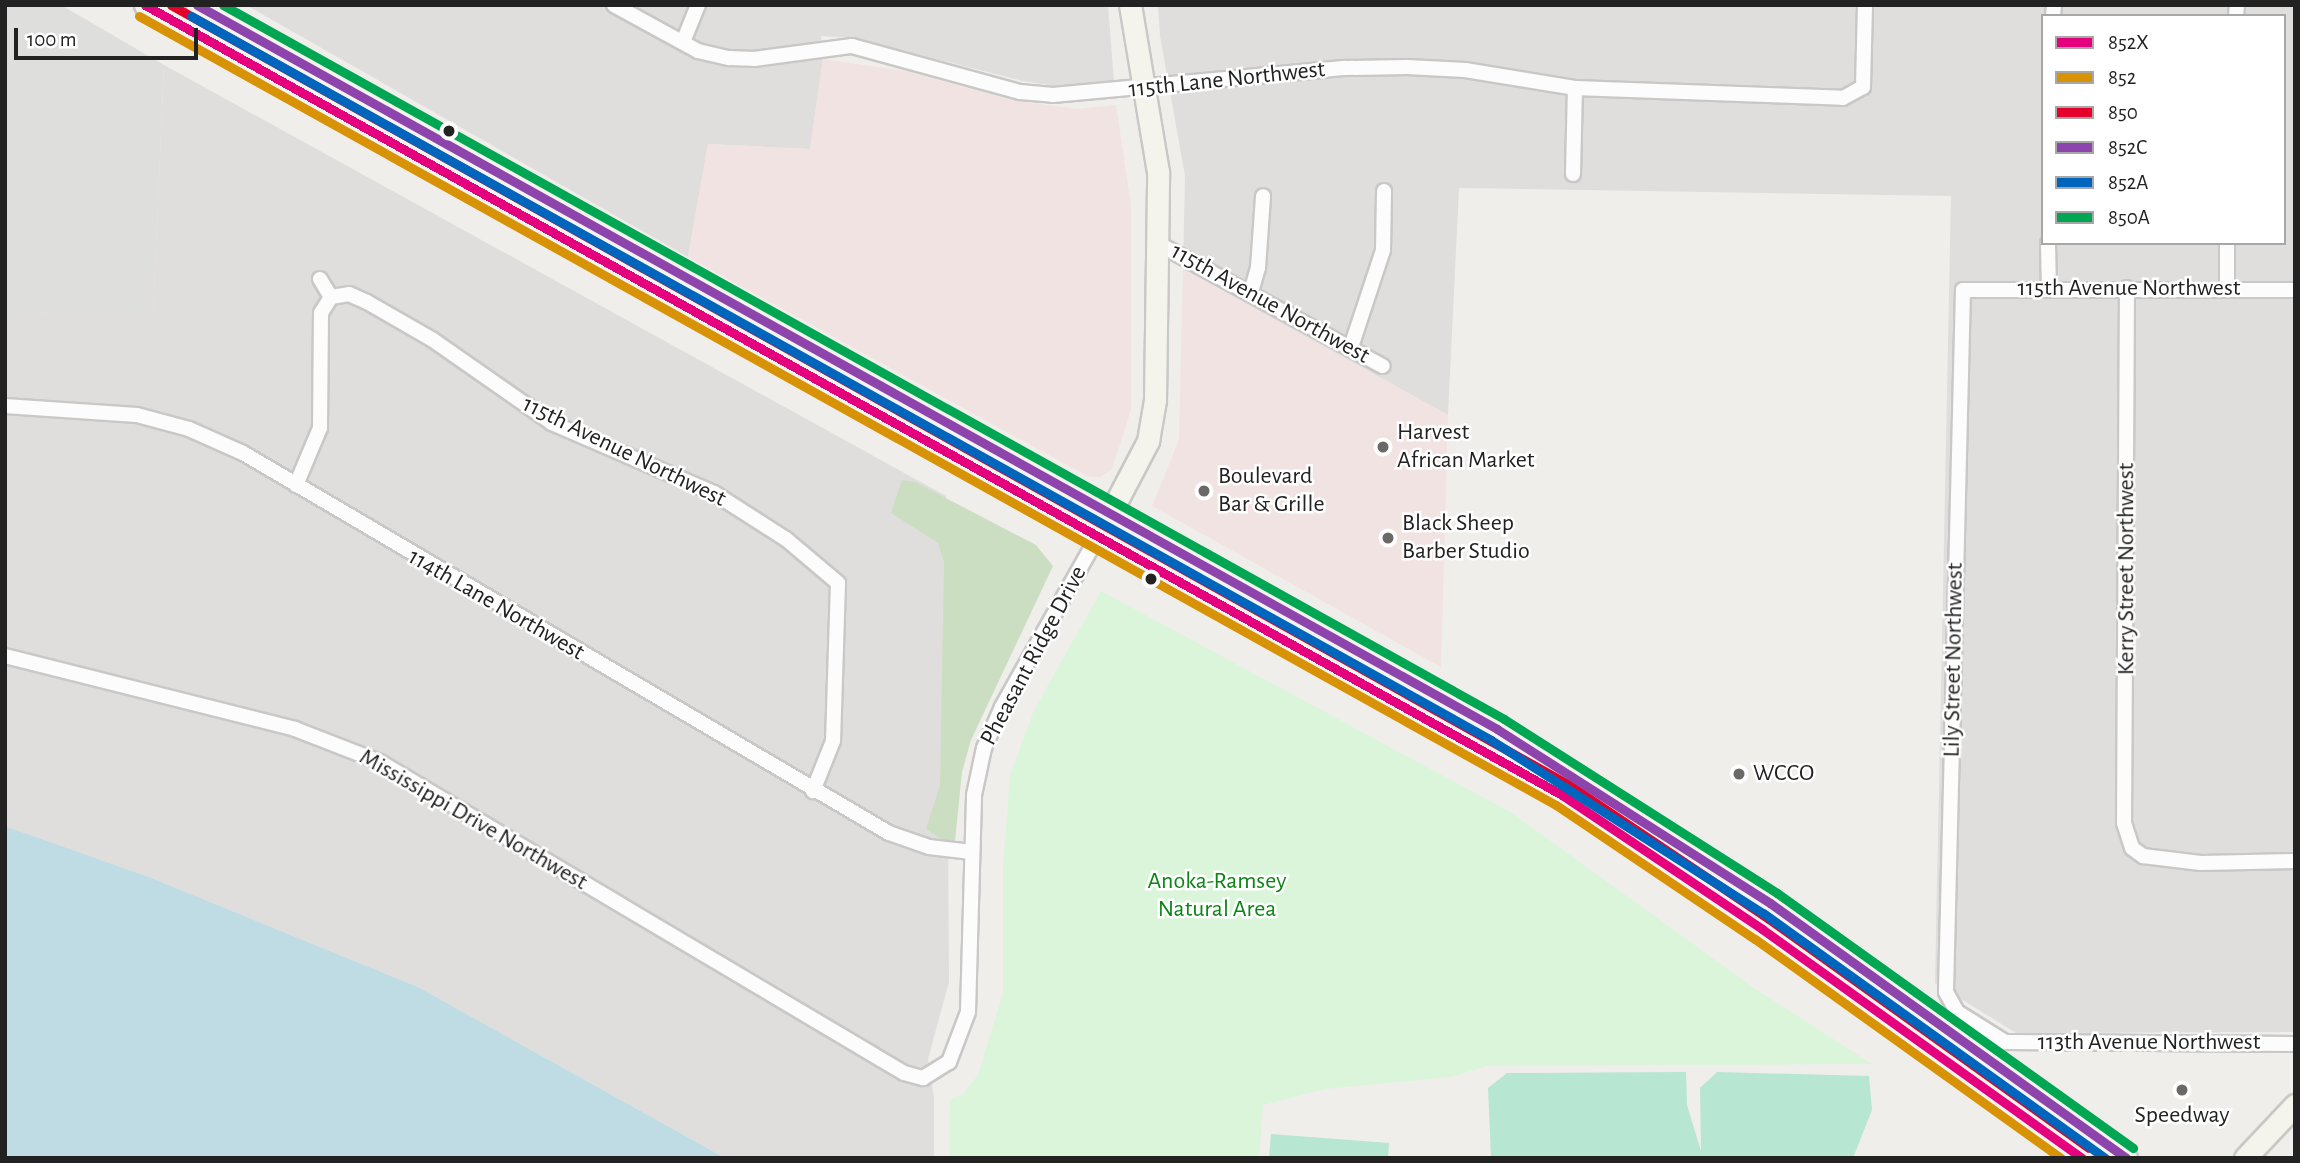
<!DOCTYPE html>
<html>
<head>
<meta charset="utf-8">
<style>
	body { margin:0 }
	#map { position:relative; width:2300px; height:1163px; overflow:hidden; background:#f0eeeb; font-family:"Alegreya Sans",sans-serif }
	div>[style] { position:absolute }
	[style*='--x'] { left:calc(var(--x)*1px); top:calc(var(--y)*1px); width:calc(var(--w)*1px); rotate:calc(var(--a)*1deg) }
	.residential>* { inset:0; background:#dfdedc }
	.commercial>* { inset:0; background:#f1e3e1 }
	.religious>* { inset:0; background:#dededc }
	.forest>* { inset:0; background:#cbdec1 }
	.park>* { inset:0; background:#daf5da }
	.pitch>* { inset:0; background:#b7e6d2 }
	.water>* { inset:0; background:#bfdbe3 }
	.roads { filter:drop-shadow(2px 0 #c9c8c7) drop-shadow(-2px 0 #c9c8c7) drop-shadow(0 2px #c9c8c7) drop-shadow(0 -2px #c9c8c7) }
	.street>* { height:14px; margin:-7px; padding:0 7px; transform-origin:7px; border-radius:7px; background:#fdfcfc }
	.secondary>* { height:21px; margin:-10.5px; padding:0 10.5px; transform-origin:10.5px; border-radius:10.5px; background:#f4f4ed }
	.bus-1>* { height:9px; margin:-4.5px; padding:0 4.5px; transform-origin:4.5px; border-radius:4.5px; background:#e5007d }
	.bus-2>* { height:9px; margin:-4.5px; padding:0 4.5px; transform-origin:4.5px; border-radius:4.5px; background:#d79205 }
	.bus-3>* { height:9px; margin:-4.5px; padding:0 4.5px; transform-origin:4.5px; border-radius:4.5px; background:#e4002b }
	.bus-4>* { height:9px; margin:-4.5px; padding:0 4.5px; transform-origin:4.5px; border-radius:4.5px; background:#8e44ad }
	.bus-5>* { height:9px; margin:-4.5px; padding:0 4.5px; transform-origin:4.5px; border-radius:4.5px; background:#0065bd }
	.bus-6>* { height:9px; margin:-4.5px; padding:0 4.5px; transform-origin:4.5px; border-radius:4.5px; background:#00a651 }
	.dots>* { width:19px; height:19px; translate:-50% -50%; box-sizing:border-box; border:4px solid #fff; border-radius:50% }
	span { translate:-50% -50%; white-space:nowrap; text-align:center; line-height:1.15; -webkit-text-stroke:5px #fff; paint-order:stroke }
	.street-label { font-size:24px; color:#222 }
	.poi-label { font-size:24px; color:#222 }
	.left { translate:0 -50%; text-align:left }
	.park-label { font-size:24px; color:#0c8416 }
	.frame { position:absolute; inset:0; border:7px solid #222; pointer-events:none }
	.legend { position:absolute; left:2041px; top:14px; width:245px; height:231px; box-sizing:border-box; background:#fff; border:2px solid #a7a7a7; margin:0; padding:9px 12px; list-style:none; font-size:21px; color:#222 }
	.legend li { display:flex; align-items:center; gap:14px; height:35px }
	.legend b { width:35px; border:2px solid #a7a7a7 }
	.scale { position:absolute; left:14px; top:28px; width:184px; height:32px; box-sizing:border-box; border:4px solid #222; border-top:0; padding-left:9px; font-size:21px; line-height:24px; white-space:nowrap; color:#222; -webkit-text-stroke:5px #fff; paint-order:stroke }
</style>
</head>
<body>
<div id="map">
	<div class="residential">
		<div style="clip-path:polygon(246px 5px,1108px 5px,1114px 82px,1055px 86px,1023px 81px,853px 38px,821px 36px,823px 59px,810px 149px,708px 144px,688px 257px)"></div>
		<div style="clip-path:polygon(evenodd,1158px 5px,2295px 5px,2295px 1032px,2016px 1033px,1935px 983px,1951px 196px,1459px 188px,1448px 415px,1183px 269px,1185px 176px,1160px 36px,1158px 5px,2043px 16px,2284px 16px,2284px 243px,2043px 243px,2043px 16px)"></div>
		<div style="clip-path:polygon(164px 65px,946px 496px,949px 982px,928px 1059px,934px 1098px,934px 1158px,725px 1158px,418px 987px,149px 877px,5px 826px,5px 313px,153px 314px)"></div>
	</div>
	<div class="commercial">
		<div style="clip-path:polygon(823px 59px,905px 71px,1011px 100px,1077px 109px,1116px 105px,1131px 205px,1131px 410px,1112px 469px,1100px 477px,1087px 476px,688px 257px,708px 144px,810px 149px)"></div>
		<div style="clip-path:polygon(1183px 269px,1448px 415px,1441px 667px,1152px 506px,1179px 440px)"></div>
	</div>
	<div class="religious">
		<div style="clip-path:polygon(5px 5px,61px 5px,164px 65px,153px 315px,5px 313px)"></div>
	</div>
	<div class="forest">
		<div style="clip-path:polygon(902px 480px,915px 482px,1036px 545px,1053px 566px,971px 740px,962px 772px,955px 841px,941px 839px,926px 829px,940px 785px,944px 562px,938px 543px,891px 513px)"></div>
	</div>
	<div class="park">
		<div style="clip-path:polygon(1101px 591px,1512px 813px,1754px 988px,1872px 1064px,1487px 1066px,1451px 1077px,1325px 1089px,1263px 1105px,1259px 1158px,949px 1158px,950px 1100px,963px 1094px,978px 1075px,1003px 993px,1003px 867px,1010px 776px,1034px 710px)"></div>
	</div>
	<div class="pitch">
		<div style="clip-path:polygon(1686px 1072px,1687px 1105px,1701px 1151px,1700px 1088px,1717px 1072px,1869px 1076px,1872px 1110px,1853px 1158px,1491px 1158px,1488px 1088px,1507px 1073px)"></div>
		<div style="clip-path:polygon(1271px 1134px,1389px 1143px,1388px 1158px,1269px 1158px)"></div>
	</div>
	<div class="water">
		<div style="clip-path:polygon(5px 826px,149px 877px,418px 987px,725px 1158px,5px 1158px)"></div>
	</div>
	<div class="roads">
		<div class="street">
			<div style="--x:614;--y:5;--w:96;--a:28.7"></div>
			<div style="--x:698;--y:51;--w:32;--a:13"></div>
			<div style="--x:729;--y:58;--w:25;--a:2"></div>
			<div style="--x:754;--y:59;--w:99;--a:-7.6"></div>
			<div style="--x:852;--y:46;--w:174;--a:15.3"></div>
			<div style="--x:1020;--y:92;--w:33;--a:5"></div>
			<div style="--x:1053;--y:95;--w:294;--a:-5.3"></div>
			<div style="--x:1346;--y:68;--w:61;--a:-0.9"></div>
			<div style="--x:1407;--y:67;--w:58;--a:3"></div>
			<div style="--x:1465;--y:70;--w:111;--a:9.3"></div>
			<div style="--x:1575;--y:88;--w:268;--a:2.1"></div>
			<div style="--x:1843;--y:98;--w:23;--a:-29"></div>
			<div style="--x:1863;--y:87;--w:82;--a:-88.6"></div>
			<div style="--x:2053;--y:16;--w:11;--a:-85"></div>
			<div style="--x:2236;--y:16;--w:11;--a:-85"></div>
			<div style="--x:683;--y:42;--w:40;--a:-68"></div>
			<div style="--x:1573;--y:174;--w:86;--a:-88.7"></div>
			<div style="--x:1157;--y:243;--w:257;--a:28.6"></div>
			<div style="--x:2048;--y:243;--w:46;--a:88.8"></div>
			<div style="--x:320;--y:279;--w:21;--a:59"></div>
			<div style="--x:2127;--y:288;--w:535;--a:90.32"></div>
			<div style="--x:2124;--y:823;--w:26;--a:72"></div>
			<div style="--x:2132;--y:848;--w:14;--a:36"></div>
			<div style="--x:2143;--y:856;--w:58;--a:6.9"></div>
			<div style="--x:2201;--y:863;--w:94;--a:-1.2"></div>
			<div style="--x:2227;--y:289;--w:46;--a:-90"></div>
			<div style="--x:2295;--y:290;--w:332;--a:180"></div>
			<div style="--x:1963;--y:290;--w:702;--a:91.39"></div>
			<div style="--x:1946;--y:992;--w:23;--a:61"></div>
			<div style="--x:1957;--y:1012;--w:57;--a:32"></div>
			<div style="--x:2005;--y:1042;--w:290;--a:0.4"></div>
			<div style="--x:1251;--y:292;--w:25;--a:-74"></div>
			<div style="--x:1258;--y:268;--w:72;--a:-86"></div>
			<div style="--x:331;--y:297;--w:18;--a:-9"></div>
			<div style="--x:349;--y:294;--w:20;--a:24"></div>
			<div style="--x:367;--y:302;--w:76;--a:29.9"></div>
			<div style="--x:433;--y:340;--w:145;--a:34.9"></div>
			<div style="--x:552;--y:423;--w:176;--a:23.4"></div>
			<div style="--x:714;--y:493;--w:85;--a:32.6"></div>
			<div style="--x:786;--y:539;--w:68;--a:40.2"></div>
			<div style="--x:838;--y:583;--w:158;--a:91.8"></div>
			<div style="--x:833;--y:741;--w:54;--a:111.8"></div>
			<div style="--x:1351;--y:347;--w:102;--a:-71.7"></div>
			<div style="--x:1383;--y:250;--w:59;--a:-89"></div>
			<div style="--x:5;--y:406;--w:132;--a:3.9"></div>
			<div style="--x:137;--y:415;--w:54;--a:15.1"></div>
			<div style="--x:189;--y:429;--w:59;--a:24"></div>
			<div style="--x:243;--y:453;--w:749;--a:30.47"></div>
			<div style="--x:889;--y:833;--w:42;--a:19.3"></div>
			<div style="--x:929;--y:847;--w:43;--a:6.6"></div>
			<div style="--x:296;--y:485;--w:62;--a:-67.2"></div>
			<div style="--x:320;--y:428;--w:115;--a:-89.5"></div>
			<div style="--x:321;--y:313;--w:19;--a:-58"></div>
			<div style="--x:5;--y:656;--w:299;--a:14.1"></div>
			<div style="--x:295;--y:729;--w:91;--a:21.2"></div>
			<div style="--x:380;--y:762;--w:609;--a:30.69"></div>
			<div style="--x:904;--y:1073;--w:20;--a:15"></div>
			<div style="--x:923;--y:1078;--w:31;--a:-32"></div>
			<div style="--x:949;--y:1062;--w:53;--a:-69.2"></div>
			<div style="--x:968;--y:1012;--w:217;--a:-88.4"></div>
			<div style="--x:974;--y:795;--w:48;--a:-78"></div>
			<div style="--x:984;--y:748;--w:45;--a:-66.3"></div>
			<div style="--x:1002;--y:707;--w:198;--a:-60.7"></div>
		</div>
		<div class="secondary">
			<div style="--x:145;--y:5;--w:1622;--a:29.14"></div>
			<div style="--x:1562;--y:795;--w:241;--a:33.8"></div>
			<div style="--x:1762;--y:929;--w:393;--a:35.6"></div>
			<div style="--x:197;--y:5;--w:1488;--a:29.11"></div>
			<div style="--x:1497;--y:729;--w:324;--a:32.5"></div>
			<div style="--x:1770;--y:903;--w:438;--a:35.6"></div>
			<div style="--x:1105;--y:523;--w:93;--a:-62.3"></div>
			<div style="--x:1148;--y:441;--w:42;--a:-80.3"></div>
			<div style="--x:1155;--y:400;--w:228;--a:-89.2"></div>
			<div style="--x:1158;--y:172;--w:169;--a:-99.5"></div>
			<div style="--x:2245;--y:1158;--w:73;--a:-46.7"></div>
		</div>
	</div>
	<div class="bus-1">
		<div style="--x:145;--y:5;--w:1622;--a:29.14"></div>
		<div style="--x:1562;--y:795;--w:241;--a:33.8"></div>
		<div style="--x:1762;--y:929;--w:393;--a:35.6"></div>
	</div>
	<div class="bus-2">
		<div style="--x:139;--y:16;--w:1622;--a:29.11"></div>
		<div style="--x:1556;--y:805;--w:240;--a:34"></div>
		<div style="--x:1755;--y:939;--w:376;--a:35.6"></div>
	</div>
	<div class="bus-3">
		<div style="--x:171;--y:5;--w:1600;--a:29.15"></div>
		<div style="--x:1568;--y:784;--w:242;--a:33.9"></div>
		<div style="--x:1769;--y:919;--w:393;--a:35.6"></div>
	</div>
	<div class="bus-4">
		<div style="--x:197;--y:5;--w:1488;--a:29.11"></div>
		<div style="--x:1497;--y:729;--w:324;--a:32.5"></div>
		<div style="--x:1770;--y:903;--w:438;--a:35.6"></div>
	</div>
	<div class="bus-5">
		<div style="--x:191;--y:16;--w:1488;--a:29.11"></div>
		<div style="--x:1491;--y:740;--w:322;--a:32.5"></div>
		<div style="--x:1763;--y:913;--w:421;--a:35.6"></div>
	</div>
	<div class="bus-6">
		<div style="--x:223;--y:5;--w:1467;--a:29.13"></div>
		<div style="--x:1504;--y:719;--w:324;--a:32.5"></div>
		<div style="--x:1777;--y:893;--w:438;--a:35.6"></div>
	</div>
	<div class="dots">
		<div style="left:449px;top:131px;background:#222"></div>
		<div style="left:1383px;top:447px;background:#6a6968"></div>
		<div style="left:1204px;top:491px;background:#6a6968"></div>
		<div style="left:1388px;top:538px;background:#6a6968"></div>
		<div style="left:1151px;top:579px;background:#222"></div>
		<div style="left:1739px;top:774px;background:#6a6968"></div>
		<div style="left:2182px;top:1090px;background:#6a6968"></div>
	</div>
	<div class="street-label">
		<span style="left:1227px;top:80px;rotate:-6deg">115th Lane Northwest</span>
		<span style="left:2129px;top:289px">115th Avenue Northwest</span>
		<span style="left:1270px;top:304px;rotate:29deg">115th Avenue Northwest</span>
		<span style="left:624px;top:452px;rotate:26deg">115th Avenue Northwest</span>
		<span style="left:2127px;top:569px;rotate:-90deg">Kerry Street Northwest</span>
		<span style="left:496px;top:605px;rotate:30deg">114th Lane Northwest</span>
		<span style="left:1034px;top:656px;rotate:-62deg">Pheasant Ridge Drive</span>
		<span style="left:1954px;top:660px;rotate:-89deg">Lily Street Northwest</span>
		<span style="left:473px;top:820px;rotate:30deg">Mississippi Drive Northwest</span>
		<span style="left:2149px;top:1043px">113th Avenue Northwest</span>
	</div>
	<div class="poi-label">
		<span class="left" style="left:1397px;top:447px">Harvest<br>African Market</span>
		<span class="left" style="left:1218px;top:491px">Boulevard<br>Bar &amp; Grille</span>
		<span class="left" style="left:1402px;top:538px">Black Sheep<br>Barber Studio</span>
		<span class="left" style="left:1753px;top:774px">WCCO</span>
		<span style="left:2182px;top:1116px">Speedway</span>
	</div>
	<div class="park-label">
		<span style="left:1217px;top:896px">Anoka-Ramsey<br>Natural Area</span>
	</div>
	<div class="frame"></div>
	<ul class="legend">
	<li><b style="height:9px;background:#e5007d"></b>852X</li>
	<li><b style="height:9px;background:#d79205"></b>852</li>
	<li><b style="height:9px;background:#e4002b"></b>850</li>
	<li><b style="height:9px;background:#8e44ad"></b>852C</li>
	<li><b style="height:9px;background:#0065bd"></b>852A</li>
	<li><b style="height:9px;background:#00a651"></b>850A</li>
	</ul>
	<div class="scale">100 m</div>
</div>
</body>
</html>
